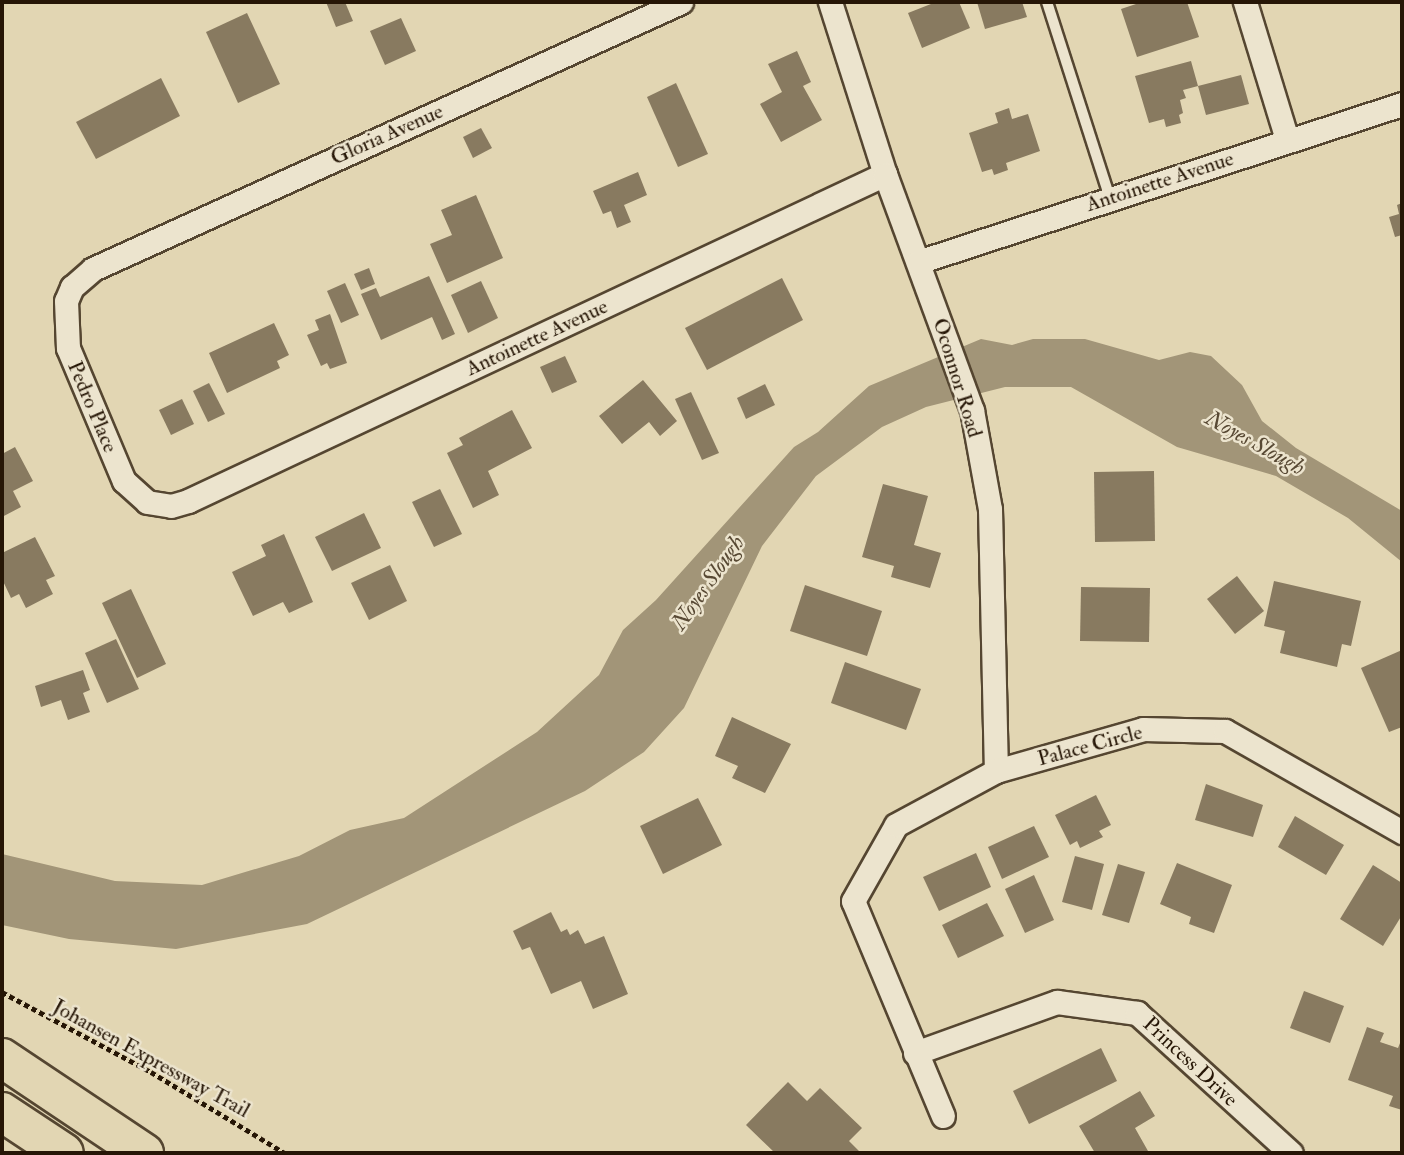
<!DOCTYPE html>
<html>
<head>
<meta charset="utf-8">
<style>
	body { margin:0 }
	#map { position:relative; width:1404px; height:1155px; overflow:hidden; background:#e2d6b3; font-family:"IM FELL Double Pica",serif }
	div>[style] { position:absolute }
	[style*='--x'] { left:calc(var(--x)*1px); top:calc(var(--y)*1px); width:calc(var(--w)*1px); rotate:calc(var(--a)*1deg) }
	.water>* { inset:0; background:#a29578 }
	.building>* { inset:0; background:#887a60 }
	.path>* { height:4.5px; margin-top:-2.25px; transform-origin:0; background:repeating-linear-gradient(90deg,#261606 0 5px,transparent 0 8.5px) }
	.roads { filter:drop-shadow(2px 0 #554631) drop-shadow(-2px 0 #554631) drop-shadow(0 2px #554631) drop-shadow(0 -2px #554631) }
	.lane>* { height:10px; margin:-5px; padding:0 5px; transform-origin:5px; border-radius:5px; background:#ece4ce }
	.street>* { height:23px; margin:-11.5px; padding:0 11.5px; transform-origin:11.5px; border-radius:11.5px; background:#ece4ce }
	.highway>* { height:38px; margin:-19px; padding:0 19px; transform-origin:19px; border-radius:19px; background:#e2d6b3 }
	span { translate:-50% -50%; white-space:nowrap; text-align:center; line-height:1.15; -webkit-text-stroke:5px #ece4ce; paint-order:stroke }
	.street-label { font-size:21px; color:#261606 }
	.water-label { font-size:23px; color:#584934; font-style:italic }
	.frame { position:absolute; inset:0; border:4px solid #261606; pointer-events:none }
</style>
</head>
<body>
<div id="map">
	<div class="water">
		<div style="clip-path:polygon(981px 339px,1012px 345px,1033px 339px,1085px 339px,1159px 360px,1190px 352px,1211px 356px,1242px 385px,1262px 421px,1296px 448px,1402px 511px,1402px 562px,1348px 518px,1276px 476px,1177px 447px,1071px 387px,1005px 387px,926px 407px,882px 427px,816px 476px,762px 546px,684px 708px,644px 752px,585px 791px,307px 924px,176px 949px,69px 939px,2px 925px,2px 854px,115px 881px,202px 885px,299px 856px,350px 830px,404px 818px,537px 732px,599px 675px,623px 630px,656px 600px,794px 447px,818px 432px,869px 386px)"></div>
	</div>
	<div class="building">
		<div style="clip-path:polygon(326px 2px,345px 2px,353px 21px,336px 27px)"></div>
		<div style="clip-path:polygon(936px 2px,959px 2px,970px 28px,922px 48px,908px 13px)"></div>
		<div style="clip-path:polygon(977px 2px,1022px 2px,1027px 17px,985px 29px)"></div>
		<div style="clip-path:polygon(1142px 2px,1187px 2px,1199px 37px,1137px 57px,1121px 9px)"></div>
		<div style="clip-path:polygon(247px 13px,280px 84px,238px 103px,206px 32px)"></div>
		<div style="clip-path:polygon(401px 18px,416px 51px,385px 65px,370px 31px)"></div>
		<div style="clip-path:polygon(797px 51px,811px 82px,803px 86px,822px 120px,781px 142px,760px 104px,782px 92px,768px 64px)"></div>
		<div style="clip-path:polygon(1191px 61px,1198px 86px,1241px 75px,1249px 104px,1206px 115px,1198px 86px,1183px 90px,1186px 98px,1180px 100px,1183px 113px,1179px 115px,1181px 123px,1166px 127px,1164px 119px,1149px 123px,1135px 76px)"></div>
		<div style="clip-path:polygon(161px 78px,180px 116px,96px 159px,76px 122px)"></div>
		<div style="clip-path:polygon(676px 83px,708px 154px,678px 167px,647px 97px)"></div>
		<div style="clip-path:polygon(1009px 108px,1012px 119px,1028px 114px,1040px 151px,1006px 163px,1008px 170px,994px 175px,992px 169px,982px 172px,969px 133px,998px 123px,995px 113px)"></div>
		<div style="clip-path:polygon(481px 128px,492px 148px,473px 158px,463px 137px)"></div>
		<div style="clip-path:polygon(638px 172px,647px 195px,624px 205px,631px 222px,617px 228px,611px 211px,603px 214px,593px 191px)"></div>
		<div style="clip-path:polygon(476px 195px,503px 258px,447px 283px,430px 244px,452px 235px,441px 210px)"></div>
		<div style="clip-path:polygon(1402px 203px,1402px 235px,1395px 237px,1389px 217px,1399px 214px,1397px 205px)"></div>
		<div style="clip-path:polygon(369px 268px,375px 284px,361px 290px,354px 274px)"></div>
		<div style="clip-path:polygon(429px 276px,455px 334px,442px 340px,432px 317px,381px 340px,361px 294px,376px 288px,380px 297px)"></div>
		<div style="clip-path:polygon(782px 278px,803px 320px,707px 370px,685px 328px)"></div>
		<div style="clip-path:polygon(481px 281px,498px 318px,468px 333px,451px 295px)"></div>
		<div style="clip-path:polygon(345px 283px,359px 315px,341px 323px,327px 291px)"></div>
		<div style="clip-path:polygon(330px 314px,347px 363px,330px 369px,327px 363px,321px 366px,307px 335px,319px 330px,315px 320px)"></div>
		<div style="clip-path:polygon(274px 323px,289px 355px,277px 361px,280px 368px,227px 393px,209px 353px)"></div>
		<div style="clip-path:polygon(565px 356px,577px 382px,552px 393px,540px 367px)"></div>
		<div style="clip-path:polygon(643px 380px,677px 421px,660px 436px,649px 422px,622px 444px,599px 416px)"></div>
		<div style="clip-path:polygon(209px 383px,225px 414px,208px 422px,193px 391px)"></div>
		<div style="clip-path:polygon(765px 384px,775px 405px,746px 419px,737px 398px)"></div>
		<div style="clip-path:polygon(691px 392px,719px 453px,702px 460px,675px 399px)"></div>
		<div style="clip-path:polygon(182px 399px,194px 424px,171px 435px,159px 410px)"></div>
		<div style="clip-path:polygon(512px 410px,532px 448px,488px 471px,499px 495px,473px 508px,447px 453px,463px 445px,459px 438px)"></div>
		<div style="clip-path:polygon(15px 447px,33px 481px,13px 491px,21px 507px,2px 517px,2px 454px)"></div>
		<div style="clip-path:polygon(1154px 471px,1155px 541px,1095px 542px,1094px 472px)"></div>
		<div style="clip-path:polygon(883px 484px,928px 496px,914px 545px,941px 553px,930px 588px,891px 577px,894px 566px,862px 557px)"></div>
		<div style="clip-path:polygon(440px 489px,462px 534px,434px 547px,412px 502px)"></div>
		<div style="clip-path:polygon(364px 513px,381px 548px,332px 571px,315px 537px)"></div>
		<div style="clip-path:polygon(284px 534px,313px 602px,289px 613px,283px 602px,253px 616px,232px 572px,266px 556px,261px 545px)"></div>
		<div style="clip-path:polygon(35px 537px,55px 576px,46px 580px,53px 594px,26px 608px,19px 594px,11px 598px,2px 579px,2px 553px)"></div>
		<div style="clip-path:polygon(390px 565px,407px 601px,369px 620px,351px 583px)"></div>
		<div style="clip-path:polygon(1237px 576px,1264px 611px,1235px 634px,1207px 599px)"></div>
		<div style="clip-path:polygon(1274px 581px,1361px 601px,1351px 646px,1342px 644px,1337px 667px,1280px 653px,1285px 631px,1264px 626px)"></div>
		<div style="clip-path:polygon(805px 585px,882px 611px,867px 656px,790px 631px)"></div>
		<div style="clip-path:polygon(1081px 587px,1150px 588px,1149px 642px,1080px 641px)"></div>
		<div style="clip-path:polygon(131px 589px,166px 664px,137px 678px,102px 603px)"></div>
		<div style="clip-path:polygon(116px 639px,139px 689px,107px 703px,85px 653px)"></div>
		<div style="clip-path:polygon(1402px 650px,1402px 727px,1389px 732px,1361px 668px)"></div>
		<div style="clip-path:polygon(845px 662px,921px 689px,906px 730px,831px 703px)"></div>
		<div style="clip-path:polygon(83px 670px,90px 690px,83px 693px,90px 712px,68px 720px,61px 700px,41px 707px,35px 686px)"></div>
		<div style="clip-path:polygon(732px 717px,791px 744px,765px 793px,732px 778px,738px 766px,715px 756px)"></div>
		<div style="clip-path:polygon(1206px 784px,1263px 805px,1253px 837px,1195px 820px)"></div>
		<div style="clip-path:polygon(1096px 795px,1111px 825px,1099px 831px,1103px 837px,1080px 848px,1077px 841px,1070px 845px,1055px 815px)"></div>
		<div style="clip-path:polygon(698px 798px,722px 845px,663px 874px,640px 826px)"></div>
		<div style="clip-path:polygon(1295px 816px,1344px 845px,1326px 875px,1278px 847px)"></div>
		<div style="clip-path:polygon(1034px 826px,1049px 857px,1002px 879px,988px 847px)"></div>
		<div style="clip-path:polygon(976px 853px,991px 887px,939px 911px,923px 877px)"></div>
		<div style="clip-path:polygon(1075px 856px,1104px 864px,1092px 910px,1062px 902px)"></div>
		<div style="clip-path:polygon(1177px 863px,1232px 885px,1214px 933px,1189px 924px,1191px 917px,1160px 904px)"></div>
		<div style="clip-path:polygon(1118px 864px,1145px 872px,1129px 923px,1102px 915px)"></div>
		<div style="clip-path:polygon(1373px 865px,1402px 883px,1402px 915px,1383px 946px,1340px 919px)"></div>
		<div style="clip-path:polygon(1034px 875px,1054px 920px,1025px 933px,1005px 889px)"></div>
		<div style="clip-path:polygon(987px 903px,1004px 936px,958px 958px,942px 925px)"></div>
		<div style="clip-path:polygon(551px 912px,561px 932px,567px 929px,570px 935px,578px 930px,585px 944px,604px 936px,628px 994px,593px 1009px,581px 981px,551px 994px,530px 947px,522px 950px,513px 931px)"></div>
		<div style="clip-path:polygon(1304px 991px,1344px 1006px,1330px 1043px,1290px 1028px)"></div>
		<div style="clip-path:polygon(1367px 1027px,1384px 1033px,1380px 1042px,1398px 1048px,1402px 1038px,1402px 1110px,1389px 1106px,1393px 1096px,1348px 1080px)"></div>
		<div style="clip-path:polygon(1101px 1048px,1117px 1081px,1029px 1124px,1013px 1091px)"></div>
		<div style="clip-path:polygon(788px 1082px,807px 1101px,820px 1088px,862px 1128px,849px 1141px,861px 1153px,775px 1153px,746px 1125px)"></div>
		<div style="clip-path:polygon(1140px 1091px,1155px 1116px,1135px 1128px,1148px 1151px,1095px 1153px,1079px 1126px)"></div>
	</div>
	<div class="path">
		<div style="--x:2;--y:992;--w:169;--a:28.2"></div>
		<div style="--x:151;--y:1072;--w:157;--a:31.2"></div>
	</div>
	<div class="roads">
		<div class="lane">
			<div style="--x:1047;--y:2;--w:206;--a:72.2"></div>
		</div>
		<div class="street">
			<div style="--x:681;--y:2;--w:646;--a:155.58"></div>
			<div style="--x:93;--y:269;--w:28;--a:139"></div>
			<div style="--x:72;--y:287;--w:15;--a:113"></div>
			<div style="--x:66;--y:301;--w:47;--a:87.6"></div>
			<div style="--x:68;--y:348;--w:144;--a:67.2"></div>
			<div style="--x:124;--y:481;--w:31;--a:42"></div>
			<div style="--x:147;--y:502;--w:24;--a:9"></div>
			<div style="--x:171;--y:506;--w:18;--a:-16"></div>
			<div style="--x:188;--y:501;--w:770;--a:-25.13"></div>
			<div style="--x:830;--y:2;--w:181;--a:72.3"></div>
			<div style="--x:885;--y:174;--w:252;--a:69.8"></div>
			<div style="--x:972;--y:410;--w:101;--a:79.7"></div>
			<div style="--x:990;--y:509;--w:262;--a:88.7"></div>
			<div style="--x:1245;--y:2;--w:143;--a:73"></div>
			<div style="--x:918;--y:262;--w:509;--a:-18.08"></div>
			<div style="--x:915;--y:1053;--w:151;--a:-19.8"></div>
			<div style="--x:1057;--y:1002;--w:81;--a:7.8"></div>
			<div style="--x:1137;--y:1013;--w:208;--a:42.3"></div>
			<div style="--x:943;--y:1116;--w:233;--a:-112.7"></div>
			<div style="--x:853;--y:901;--w:87;--a:-60.5"></div>
			<div style="--x:896;--y:825;--w:114;--a:-28.4"></div>
			<div style="--x:996;--y:771;--w:153;--a:-15.9"></div>
			<div style="--x:1143;--y:729;--w:82;--a:1.4"></div>
			<div style="--x:1225;--y:731;--w:204;--a:29.7"></div>
		</div>
		<div class="highway">
			<div style="--x:2;--y:1058;--w:171;--a:33.8"></div>
			<div style="--x:2;--y:1112;--w:74;--a:33.5"></div>
		</div>
	</div>
	<div class="street-label">
		<span style="left:387px;top:135px;rotate:-24deg">Gloria Avenue</span>
		<span style="left:1160px;top:182px;rotate:-18deg">Antoinette Avenue</span>
		<span style="left:537px;top:338px;rotate:-25deg">Antoinette Avenue</span>
		<span style="left:957px;top:378px;rotate:73deg">Oconnor Road</span>
		<span style="left:92px;top:407px;rotate:67deg">Pedro Place</span>
		<span style="left:1090px;top:746px;rotate:-15deg">Palace Circle</span>
		<span style="left:151px;top:1059px;rotate:29deg">Johansen Expressway Trail</span>
		<span style="left:1190px;top:1062px;rotate:43deg">Princess Drive</span>
	</div>
	<div class="water-label">
		<span style="left:1255px;top:443px;rotate:29deg">Noyes Slough</span>
		<span style="left:708px;top:583px;rotate:-55deg">Noyes Slough</span>
	</div>
	<div class="frame"></div>
</div>
</body>
</html>
